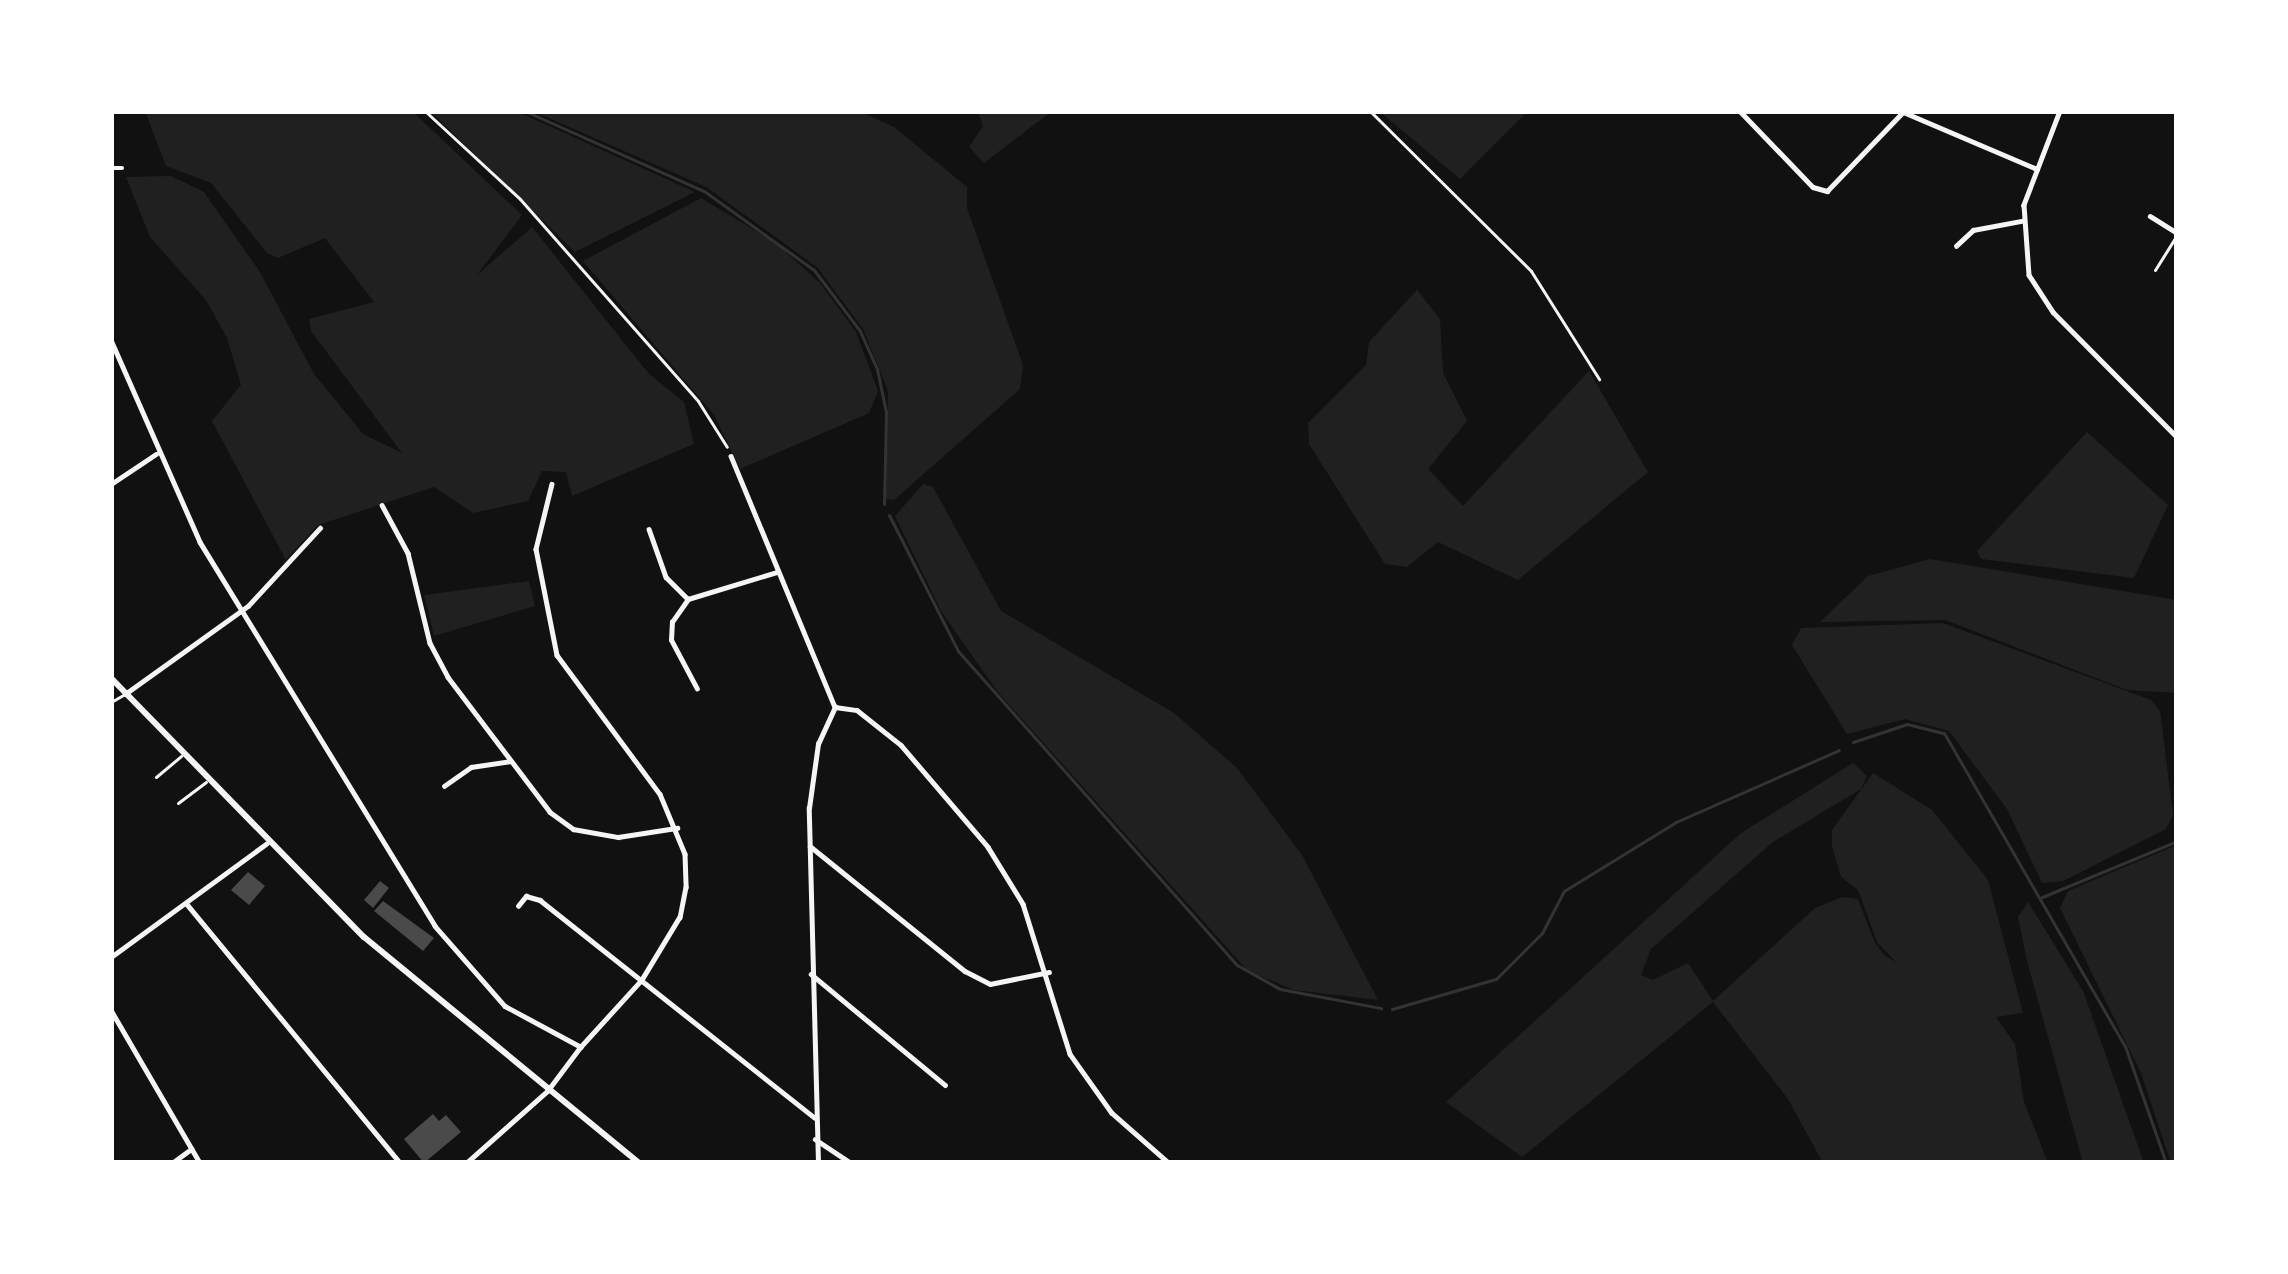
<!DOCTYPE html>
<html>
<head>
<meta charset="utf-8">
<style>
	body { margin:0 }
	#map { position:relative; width:2288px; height:1274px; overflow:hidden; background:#111; font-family:Signika,sans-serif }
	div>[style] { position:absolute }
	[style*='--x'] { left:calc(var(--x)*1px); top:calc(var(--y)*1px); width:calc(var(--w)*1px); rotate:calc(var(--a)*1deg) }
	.green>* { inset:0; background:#202020 }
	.stream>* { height:3px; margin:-1.5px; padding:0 1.5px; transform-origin:1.5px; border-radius:1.5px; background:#333 }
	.building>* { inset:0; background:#4a4a4a }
	.path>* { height:3px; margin:-1.5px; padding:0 1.5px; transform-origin:1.5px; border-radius:1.5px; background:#f5f5f5 }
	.service>* { height:3px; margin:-1.5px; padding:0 1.5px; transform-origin:1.5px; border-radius:1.5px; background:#f5f5f5 }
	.minor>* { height:4.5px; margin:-2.25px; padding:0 2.25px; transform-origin:2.25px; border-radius:2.25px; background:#f5f5f5 }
	.secondary>* { height:6px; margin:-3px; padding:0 3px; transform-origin:3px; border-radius:3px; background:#f5f5f5 }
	span { translate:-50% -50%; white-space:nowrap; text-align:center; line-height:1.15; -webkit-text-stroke:12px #fff; paint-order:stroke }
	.frame { position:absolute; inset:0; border:114px solid #fff; pointer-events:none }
</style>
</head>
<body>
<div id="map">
	<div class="green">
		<div style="clip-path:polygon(145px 111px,412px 111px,522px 215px,477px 275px,532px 227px,649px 374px,684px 402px,694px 444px,572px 496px,566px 472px,542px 471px,528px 501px,473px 513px,434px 487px,318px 525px,286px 560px,212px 421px,241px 385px,227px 338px,206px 300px,150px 237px,126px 177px,171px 176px,204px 192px,260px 272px,314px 374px,363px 434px,402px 453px,311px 331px,309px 319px,374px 302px,325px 238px,278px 258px,267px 253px,211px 183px,166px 166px)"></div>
		<div style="clip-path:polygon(430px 111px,516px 111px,695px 192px,575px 252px)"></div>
		<div style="clip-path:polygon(533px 111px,859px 111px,894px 127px,967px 187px,967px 208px,1023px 365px,1020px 389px,894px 500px,886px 499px,888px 391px,863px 329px,817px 267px,706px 187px)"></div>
		<div style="clip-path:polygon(978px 111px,1052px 111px,984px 163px,969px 147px,983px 126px)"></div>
		<div style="clip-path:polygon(1379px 111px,1528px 111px,1460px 179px)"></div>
		<div style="clip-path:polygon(701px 198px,776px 243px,820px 283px,856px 332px,878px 391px,869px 413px,740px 469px,714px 415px,583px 261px)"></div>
		<div style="clip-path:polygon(1417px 290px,1440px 319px,1443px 373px,1467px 421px,1428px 469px,1463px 506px,1589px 371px,1648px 472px,1518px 580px,1438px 542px,1407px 567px,1385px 564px,1309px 444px,1308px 423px,1366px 365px,1369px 342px)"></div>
		<div style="clip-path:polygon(2087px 432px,2168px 505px,2134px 578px,1981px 559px,1977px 551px)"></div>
		<div style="clip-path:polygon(923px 484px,933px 487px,1001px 611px,1174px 713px,1237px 768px,1302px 855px,1378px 1000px,1294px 990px,1248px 971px,997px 691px,941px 611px,895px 516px)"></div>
		<div style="clip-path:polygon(1930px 559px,2177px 600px,2177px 693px,2127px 690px,1945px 620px,1820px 622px,1868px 576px)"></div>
		<div style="clip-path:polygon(529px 581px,535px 606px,434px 636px,424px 595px)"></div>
		<div style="clip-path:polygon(1943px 623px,2151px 700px,2160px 711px,2173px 815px,2166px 829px,2063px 881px,2042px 883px,2007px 809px,1949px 731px,1905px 719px,1847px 734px,1792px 645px,1801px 628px)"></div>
		<div style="clip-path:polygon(1853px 763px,1867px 776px,1861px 789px,1773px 842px,1651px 949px,1641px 975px,1653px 980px,1688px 963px,1713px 1001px,1815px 908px,1842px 897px,1858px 899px,1875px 943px,1885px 956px,1896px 962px,1877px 942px,1858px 890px,1841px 877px,1832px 846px,1832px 830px,1873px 773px,1932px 810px,1988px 880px,2023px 1013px,1996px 1017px,2015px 1044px,2024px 1102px,2048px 1163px,1823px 1163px,1788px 1099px,1713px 1002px,1522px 1157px,1446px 1102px,1741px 833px)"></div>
		<div style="clip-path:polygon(2177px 845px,2177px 1163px,2171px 1163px,2141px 1073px,2060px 908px,2068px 891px)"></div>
		<div style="clip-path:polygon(2028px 902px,2083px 991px,2144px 1163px,2083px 1163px,2027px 961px,2018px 917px)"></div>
	</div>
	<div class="stream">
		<div style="--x:525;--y:111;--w:196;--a:24.1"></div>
		<div style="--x:704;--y:191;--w:135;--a:35.7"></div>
		<div style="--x:814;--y:270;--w:76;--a:53"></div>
		<div style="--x:860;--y:331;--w:42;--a:65.9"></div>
		<div style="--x:877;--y:369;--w:44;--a:78.2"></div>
		<div style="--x:886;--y:412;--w:92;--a:91.2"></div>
		<div style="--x:889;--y:515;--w:153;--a:63.1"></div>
		<div style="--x:958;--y:651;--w:420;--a:48.4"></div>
		<div style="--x:1237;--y:965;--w:49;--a:29.2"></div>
		<div style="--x:1280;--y:989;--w:103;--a:10.7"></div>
		<div style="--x:1853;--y:742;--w:57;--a:-18.4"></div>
		<div style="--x:1907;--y:724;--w:38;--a:14"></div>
		<div style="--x:1944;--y:733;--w:362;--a:60"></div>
		<div style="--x:2125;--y:1046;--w:124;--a:70.7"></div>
		<div style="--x:2042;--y:897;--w:146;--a:-22.5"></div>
		<div style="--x:1392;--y:1009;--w:108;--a:-16.1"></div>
		<div style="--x:1496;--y:979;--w:65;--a:-45"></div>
		<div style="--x:1542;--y:933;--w:47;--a:-62.4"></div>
		<div style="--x:1564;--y:891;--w:132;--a:-31.6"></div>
		<div style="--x:1676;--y:822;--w:178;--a:-23.8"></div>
	</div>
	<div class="building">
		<div style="clip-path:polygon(248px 872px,265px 886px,249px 905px,231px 890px)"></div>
		<div style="clip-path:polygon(380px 881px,389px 888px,373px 908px,364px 900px)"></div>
		<div style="clip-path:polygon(383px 901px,434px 938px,423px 951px,374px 911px)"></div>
		<div style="clip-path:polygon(433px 1114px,439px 1121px,446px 1115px,461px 1132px,424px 1163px,404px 1139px)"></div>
	</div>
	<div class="path">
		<div style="--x:425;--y:111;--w:129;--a:42.8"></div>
		<div style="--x:520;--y:199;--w:269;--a:48.6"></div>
		<div style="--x:698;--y:401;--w:54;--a:57.8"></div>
		<div style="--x:1370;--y:111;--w:227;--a:44.8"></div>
		<div style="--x:1531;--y:271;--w:128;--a:57.8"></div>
	</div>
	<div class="service">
		<div style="--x:2155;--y:270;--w:39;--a:-58"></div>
		<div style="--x:111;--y:702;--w:16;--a:-30"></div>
		<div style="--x:156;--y:777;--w:33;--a:-40"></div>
		<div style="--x:178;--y:803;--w:35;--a:-37"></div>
	</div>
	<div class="minor">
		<div style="--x:1740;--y:111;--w:105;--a:46.2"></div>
		<div style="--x:1813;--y:187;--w:15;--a:16"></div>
		<div style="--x:1827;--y:191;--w:110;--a:-46.1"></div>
		<div style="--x:1901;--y:111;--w:148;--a:23.1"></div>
		<div style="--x:2060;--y:111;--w:101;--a:111"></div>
		<div style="--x:2024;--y:205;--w:70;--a:85.9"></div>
		<div style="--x:2029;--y:275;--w:44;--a:57"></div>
		<div style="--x:2053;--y:312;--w:176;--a:45.2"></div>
		<div style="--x:111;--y:168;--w:11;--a:0"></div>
		<div style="--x:2150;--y:216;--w:32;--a:32"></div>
		<div style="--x:1956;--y:246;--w:23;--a:-43"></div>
		<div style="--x:1973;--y:230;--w:49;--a:-10.6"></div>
		<div style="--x:111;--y:340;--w:221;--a:66.2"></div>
		<div style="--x:200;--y:542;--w:450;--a:58.5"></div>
		<div style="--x:435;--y:926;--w:106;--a:48.8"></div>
		<div style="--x:505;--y:1006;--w:86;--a:28.3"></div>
		<div style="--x:581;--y:1047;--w:55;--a:126.9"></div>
		<div style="--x:548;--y:1091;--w:108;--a:138.4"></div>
		<div style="--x:731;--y:456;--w:272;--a:67.5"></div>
		<div style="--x:111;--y:484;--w:54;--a:-33.7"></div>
		<div style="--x:552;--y:484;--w:67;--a:103.8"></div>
		<div style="--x:536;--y:549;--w:108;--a:78.8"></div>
		<div style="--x:557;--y:655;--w:173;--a:53.5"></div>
		<div style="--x:660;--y:794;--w:65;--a:67.4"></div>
		<div style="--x:685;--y:854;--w:33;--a:88"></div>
		<div style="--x:686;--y:887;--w:31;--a:101"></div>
		<div style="--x:680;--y:917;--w:74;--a:121.1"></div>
		<div style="--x:642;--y:980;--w:91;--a:132.3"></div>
		<div style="--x:382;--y:505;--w:55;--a:61.6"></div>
		<div style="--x:408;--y:553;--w:93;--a:76.3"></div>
		<div style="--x:430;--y:643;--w:38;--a:62"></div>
		<div style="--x:448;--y:677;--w:169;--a:52.9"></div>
		<div style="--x:550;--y:812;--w:29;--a:36"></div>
		<div style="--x:573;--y:829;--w:46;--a:10.1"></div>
		<div style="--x:618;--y:837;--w:60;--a:-8.7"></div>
		<div style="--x:649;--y:529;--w:51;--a:70.5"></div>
		<div style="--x:666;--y:577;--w:31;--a:45"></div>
		<div style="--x:697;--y:689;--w:55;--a:-118"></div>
		<div style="--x:671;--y:640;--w:18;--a:-87"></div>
		<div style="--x:672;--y:622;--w:28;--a:-55"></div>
		<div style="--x:688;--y:599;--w:93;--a:-16.9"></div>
		<div style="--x:125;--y:694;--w:151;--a:-35.6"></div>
		<div style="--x:248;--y:606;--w:106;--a:-47.3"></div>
		<div style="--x:835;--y:707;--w:22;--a:8"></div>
		<div style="--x:857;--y:710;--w:56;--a:38.5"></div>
		<div style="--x:901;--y:745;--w:134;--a:49.5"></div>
		<div style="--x:988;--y:847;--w:67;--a:58.4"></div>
		<div style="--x:1023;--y:904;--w:157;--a:72.6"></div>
		<div style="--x:1070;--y:1054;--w:72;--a:54.6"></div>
		<div style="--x:1112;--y:1113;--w:76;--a:41.3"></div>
		<div style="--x:444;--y:786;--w:33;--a:-35"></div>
		<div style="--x:471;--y:767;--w:40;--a:-8.5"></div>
		<div style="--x:810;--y:846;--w:199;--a:38.9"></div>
		<div style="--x:965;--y:971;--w:28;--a:27"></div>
		<div style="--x:990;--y:984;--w:60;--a:-11.5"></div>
		<div style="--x:186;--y:903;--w:337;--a:50.5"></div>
		<div style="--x:518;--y:906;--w:13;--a:-51"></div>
		<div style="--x:526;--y:896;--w:15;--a:16"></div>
		<div style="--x:540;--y:900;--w:350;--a:38.4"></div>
		<div style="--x:111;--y:957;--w:192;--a:-36.1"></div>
		<div style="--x:811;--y:974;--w:174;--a:39.6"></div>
		<div style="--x:111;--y:1010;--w:177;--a:59.8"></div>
		<div style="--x:815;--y:1139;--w:43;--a:33.7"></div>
		<div style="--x:172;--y:1163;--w:24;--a:-36"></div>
		<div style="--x:818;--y:1163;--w:355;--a:-91.5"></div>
		<div style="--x:809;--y:808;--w:65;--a:-82"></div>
		<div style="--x:818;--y:744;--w:41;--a:-65.3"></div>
	</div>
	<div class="secondary">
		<div style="--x:111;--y:678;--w:362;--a:45.7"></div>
		<div style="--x:364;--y:937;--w:356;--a:39.4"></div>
	</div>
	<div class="frame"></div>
</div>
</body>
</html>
